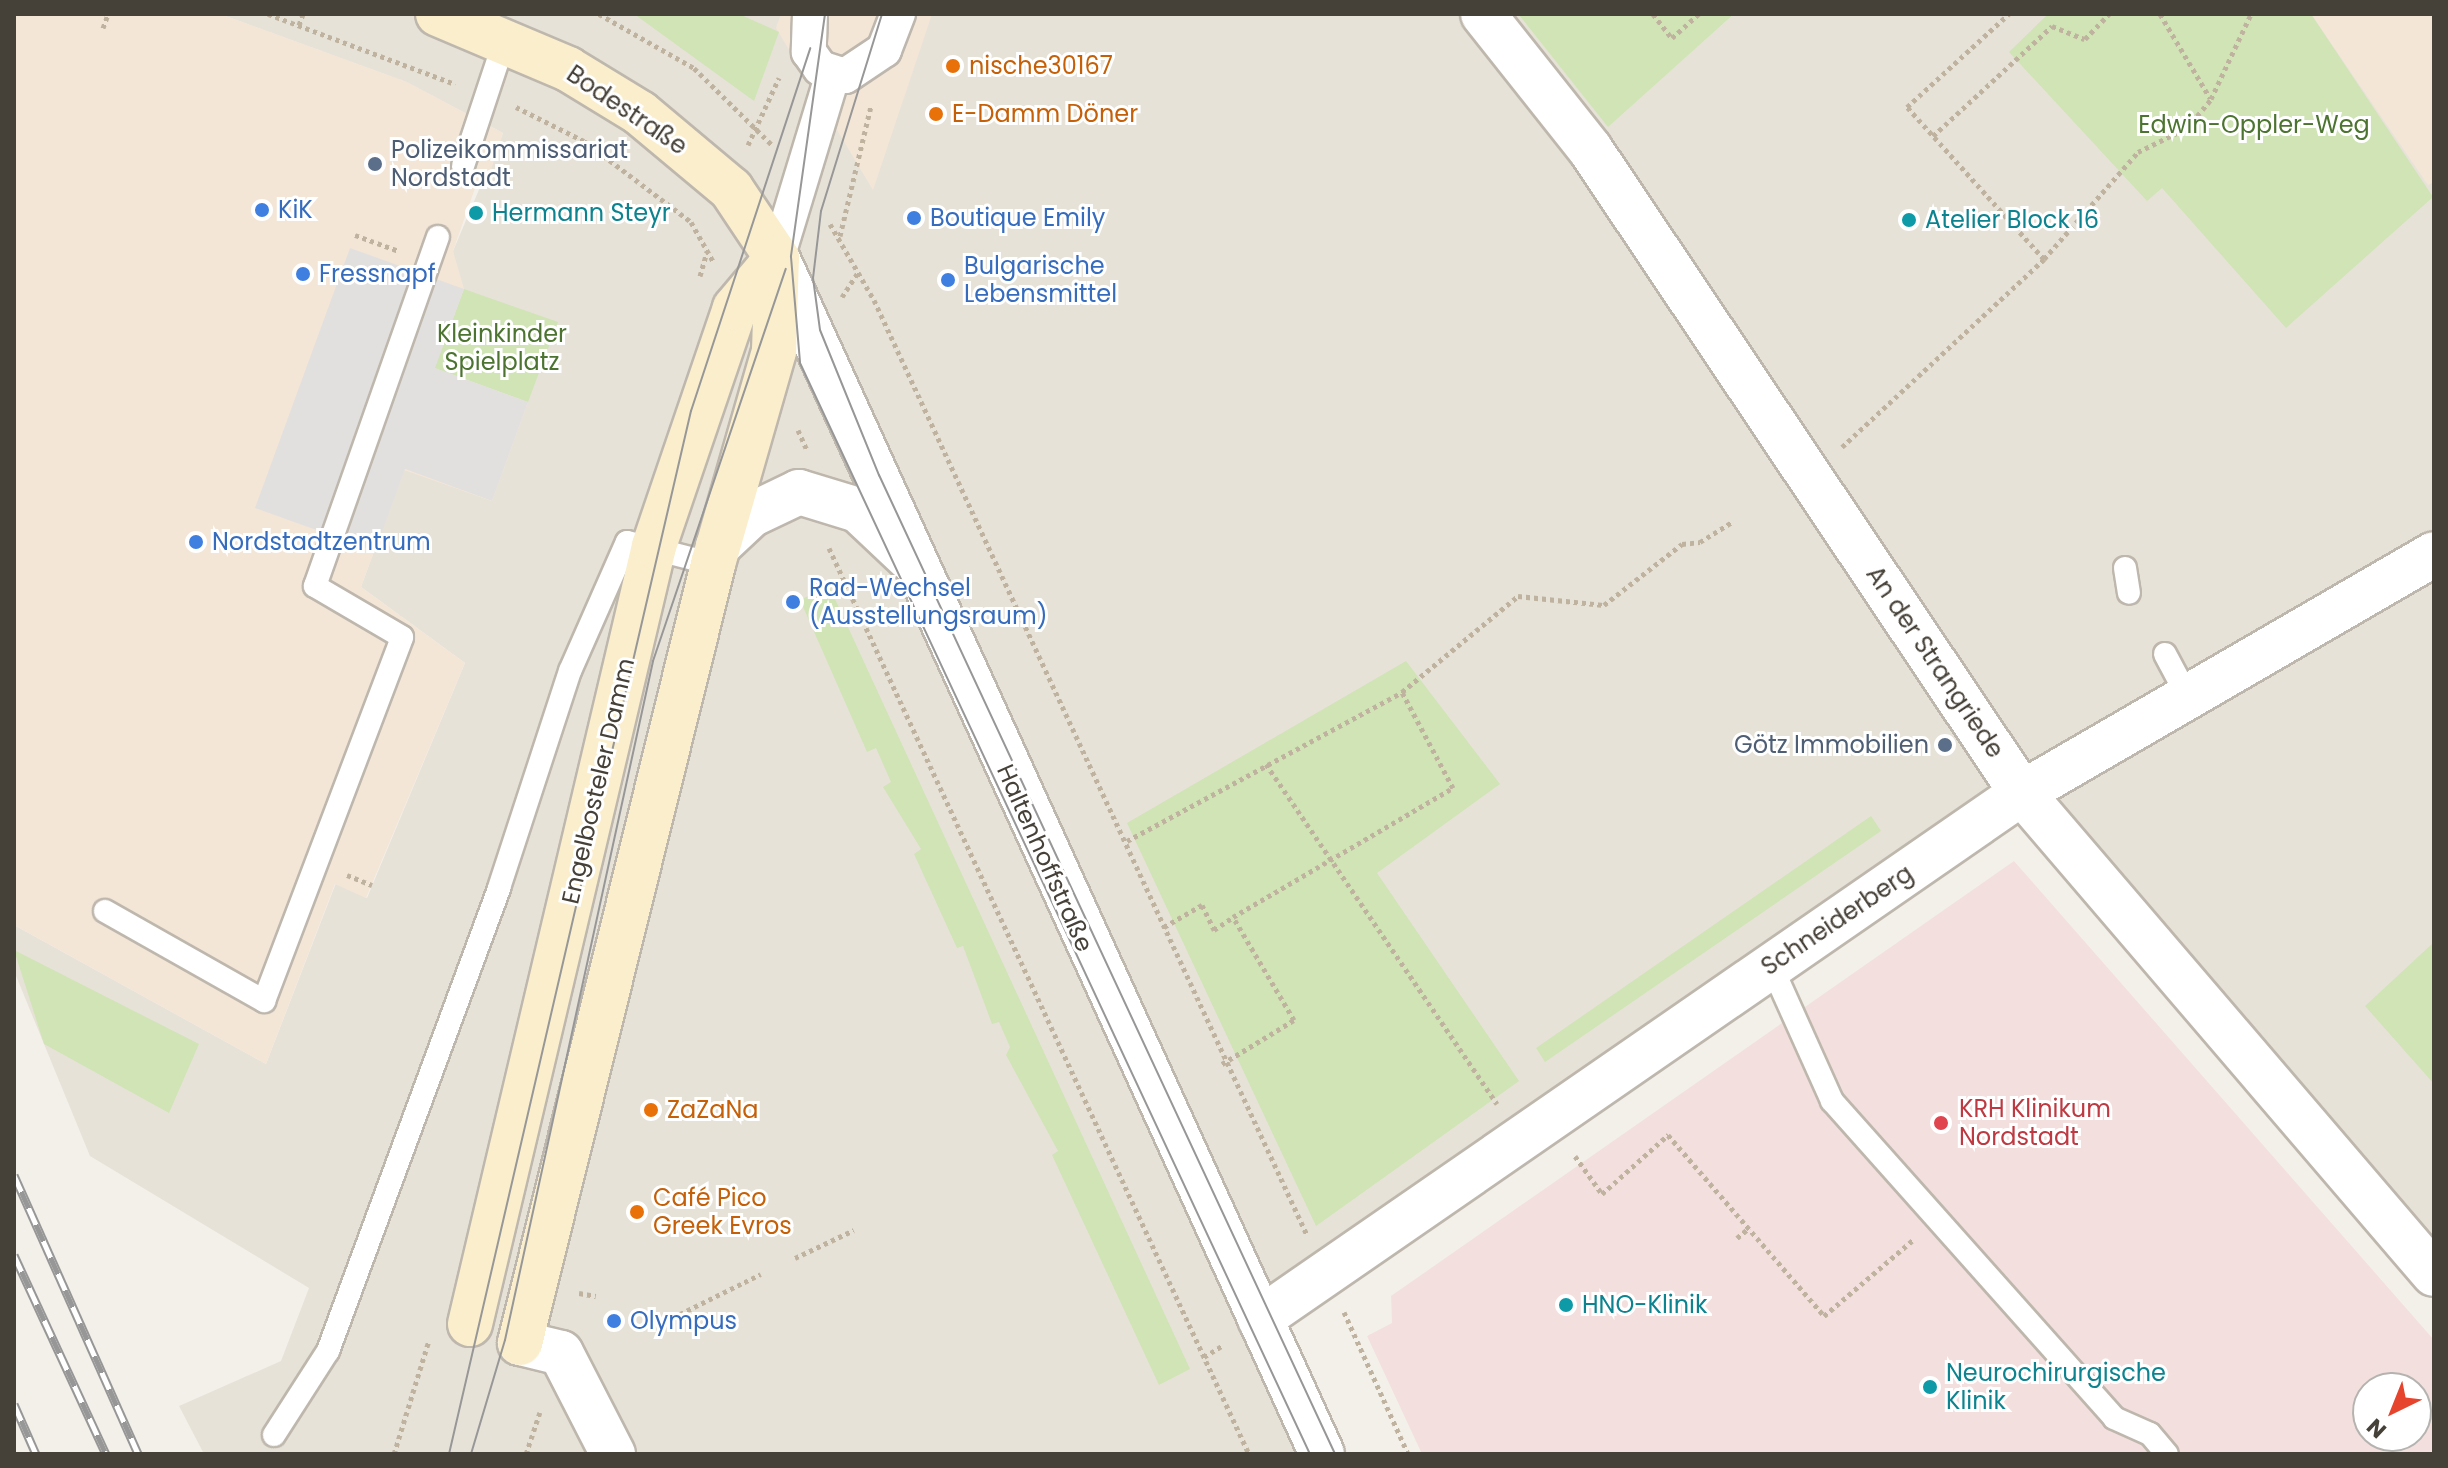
<!DOCTYPE html>
<html>
<head>
<meta charset="utf-8">
<style>
	body { margin:0 }
	#map { position:relative; width:2448px; height:1468px; overflow:hidden; background:#f3f0ea; font-family:Poppins,sans-serif }
	div>[style] { position:absolute }
	[style*='--x'] { left:calc(var(--x)*1px); top:calc(var(--y)*1px); width:calc(var(--w)*1px); rotate:calc(var(--a)*1deg) }
	.residential>* { inset:0; background:#e7e2d8 }
	.commercial>* { inset:0; background:#f3e6d7 }
	.medical>* { inset:0; background:#f3e0de }
	.green>* { inset:0; background:#d0e4b6 }
	.parking>* { inset:0; background:#e2e0de }
	.path>* { height:5px; margin-top:-2.5px; transform-origin:0; background:repeating-linear-gradient(90deg,#bfb39f 0 4px,transparent 0 8px) }
	.roads { filter:drop-shadow(2px 0 #beb7ad) drop-shadow(-2px 0 #beb7ad) drop-shadow(0 2px #beb7ad) drop-shadow(0 -2px #beb7ad) }
	.service>* { height:22px; margin:-11px; padding:0 11px; transform-origin:11px; border-radius:11px; background:#fff }
	.pedestrian>* { height:34px; margin:-17px; padding:0 17px; transform-origin:17px; border-radius:17px; background:#fff }
	.minor>* { height:44px; margin:-22px; padding:0 22px; transform-origin:22px; border-radius:22px; background:#fff }
	.tertiary>* { height:44px; margin:-22px; padding:0 22px; transform-origin:22px; border-radius:22px; background:#fff }
	.secondary>* { height:44px; margin:-22px; padding:0 22px; transform-origin:22px; border-radius:22px; background:#faeecd }
	.tram>* { height:2px; margin:-1px; padding:0 1px; transform-origin:1px; border-radius:1px; background:#979797 }
	.rail>* { height:9px; margin-top:-4.5px; transform-origin:0; background:repeating-linear-gradient(90deg,#fff 0 18px,#979797 0 36px); box-sizing:border-box; border-block:2px solid #979797 }
	.dots>* { width:22px; height:22px; translate:-50% -50%; box-sizing:border-box; border:4px solid #fff; border-radius:50% }
	span { translate:-50% -50%; white-space:nowrap; text-align:center; line-height:1.15; -webkit-text-stroke:6px #fff; paint-order:stroke }
	.food-label { font-size:24px; color:#c56008 }
	.left { translate:0 -50%; text-align:left }
	.street-label { font-size:24px; color:#464138 }
	.park-label { font-size:24px; color:#4c7430 }
	.service-label { font-size:24px; color:#4e5e75 }
	.right { translate:-100% -50%; text-align:right }
	.shop-label { font-size:24px; color:#366cbe }
	.culture-label { font-size:24px; color:#0d838f }
	.health-label { font-size:24px; color:#be3a42 }
	.frame { position:absolute; inset:0; border:16px solid #464138; pointer-events:none }
	.north { position:absolute; left:2352px; top:1372px; width:80px; height:80px; box-sizing:border-box; background:#fff; border:2px solid #b5b3af; border-radius:50%; rotate:223deg; font-size:22px; font-weight:700; line-height:32px; text-align:center; color:#464138 }
	.north::after { content:''; display:block; margin:auto; width:28px; height:36px; background:#e7442d; clip-path:polygon(50% 0,100% 100%,50% 72%,0 100%) }
</style>
</head>
<body>
<div id="map">
	<div class="residential">
		<div style="clip-path:polygon(220px 14px,1518px 14px,1608px 126px,1734px 14px,2434px 14px,2434px 1247px,2022px 793px,1260px 1319px,1322px 1454px,204px 1454px,179px 1406px,281px 1361px,309px 1288px,90px 1156px,14px 971px,14px 925px,266px 1064px,336px 883px,367px 898px,465px 663px,361px 587px,404px 469px,492px 501px,453px 251px,503px 133px,406px 82px)"></div>
	</div>
	<div class="commercial">
		<div style="clip-path:polygon(14px 14px,220px 14px,407px 82px,503px 133px,489px 176px,480px 174px,453px 251px,464px 289px,435px 368px,528px 402px,492px 501px,404px 470px,361px 587px,465px 663px,366px 898px,335px 884px,266px 1064px,14px 925px)"></div>
		<div style="clip-path:polygon(781px 14px,932px 14px,873px 190px,776px 28px)"></div>
		<div style="clip-path:polygon(2311px 14px,2434px 14px,2434px 182px,2428px 185px)"></div>
	</div>
	<div class="medical">
		<div style="clip-path:polygon(evenodd,2014px 861px,2434px 1340px,2434px 1454px,1422px 1454px,1367px 1336px,1392px 1323px,1391px 1296px,2014px 861px,2368px 1388px,2416px 1388px,2416px 1436px,2368px 1436px,2368px 1388px)"></div>
	</div>
	<div class="green">
		<div style="clip-path:polygon(634px 14px,739px 14px,779px 32px,754px 101px)"></div>
		<div style="clip-path:polygon(1518px 14px,1734px 14px,1608px 127px)"></div>
		<div style="clip-path:polygon(2048px 14px,2311px 14px,2433px 197px,2286px 328px,2162px 188px,2147px 201px,2009px 52px)"></div>
		<div style="clip-path:polygon(464px 289px,558px 322px,528px 402px,434px 368px)"></div>
		<div style="clip-path:polygon(829px 586px,1190px 1369px,1159px 1385px,1052px 1155px,1058px 1151px,1006px 1055px,1010px 1047px,999px 1022px,992px 1024px,963px 946px,957px 948px,914px 854px,921px 849px,883px 787px,891px 782px,876px 748px,867px 752px,800px 600px)"></div>
		<div style="clip-path:polygon(1406px 661px,1500px 784px,1377px 873px,1519px 1081px,1316px 1226px,1127px 823px)"></div>
		<div style="clip-path:polygon(1871px 816px,1881px 831px,1545px 1062px,1536px 1048px)"></div>
		<div style="clip-path:polygon(2434px 942px,2434px 1084px,2365px 1006px)"></div>
		<div style="clip-path:polygon(14px 950px,199px 1044px,169px 1113px,44px 1044px)"></div>
	</div>
	<div class="parking">
		<div style="clip-path:polygon(350px 248px,464px 289px,435px 368px,528px 402px,492px 501px,405px 469px,375px 551px,255px 508px)"></div>
	</div>
	<div class="path">
		<div style="--x:268;--y:14;--w:200;--a:20.5"></div>
		<div style="--x:599;--y:14;--w:109;--a:29.6"></div>
		<div style="--x:694;--y:68;--w:110;--a:44.6"></div>
		<div style="--x:1653;--y:14;--w:31;--a:52"></div>
		<div style="--x:1672;--y:38;--w:36;--a:-42"></div>
		<div style="--x:2160;--y:14;--w:98;--a:59.2"></div>
		<div style="--x:299;--y:25;--w:12;--a:-70"></div>
		<div style="--x:103;--y:28;--w:15;--a:-70"></div>
		<div style="--x:516;--y:107;--w:76;--a:26.6"></div>
		<div style="--x:584;--y:141;--w:134;--a:37.1"></div>
		<div style="--x:691;--y:222;--w:47;--a:60.7"></div>
		<div style="--x:1933;--y:136;--w:162;--a:-42.7"></div>
		<div style="--x:2052;--y:26;--w:35;--a:22"></div>
		<div style="--x:2085;--y:39;--w:35;--a:-46"></div>
		<div style="--x:748;--y:145;--w:74;--a:-65.2"></div>
		<div style="--x:830;--y:224;--w:88;--a:59.9"></div>
		<div style="--x:874;--y:300;--w:1030;--a:65.15"></div>
		<div style="--x:355;--y:235;--w:47;--a:20"></div>
		<div style="--x:840;--y:236;--w:134;--a:-76.6"></div>
		<div style="--x:2044;--y:259;--w:142;--a:-48.7"></div>
		<div style="--x:2138;--y:152;--w:55;--a:-26.1"></div>
		<div style="--x:2187;--y:128;--w:38;--a:-50"></div>
		<div style="--x:2211;--y:99;--w:94;--a:-64.8"></div>
		<div style="--x:700;--y:276;--w:26;--a:-74"></div>
		<div style="--x:842;--y:297;--w:30;--a:-57"></div>
		<div style="--x:798;--y:430;--w:22;--a:66"></div>
		<div style="--x:1842;--y:447;--w:276;--a:-42.9"></div>
		<div style="--x:2044;--y:259;--w:205;--a:-132"></div>
		<div style="--x:1907;--y:107;--w:138;--a:-42.4"></div>
		<div style="--x:829;--y:548;--w:999;--a:65.13"></div>
		<div style="--x:1266;--y:764;--w:411;--a:55.8"></div>
		<div style="--x:1127;--y:841;--w:313;--a:-28.4"></div>
		<div style="--x:1402;--y:692;--w:151;--a:-39.6"></div>
		<div style="--x:1518;--y:596;--w:86;--a:6"></div>
		<div style="--x:1604;--y:605;--w:99;--a:-38"></div>
		<div style="--x:1682;--y:544;--w:18;--a:-6"></div>
		<div style="--x:1700;--y:542;--w:39;--a:-32"></div>
		<div style="--x:347;--y:875;--w:27;--a:22"></div>
		<div style="--x:1164;--y:927;--w:44;--a:-30.1"></div>
		<div style="--x:1202;--y:905;--w:28;--a:64"></div>
		<div style="--x:1214;--y:930;--w:23;--a:-34"></div>
		<div style="--x:1222;--y:1064;--w:84;--a:-31.4"></div>
		<div style="--x:1294;--y:1020;--w:120;--a:-120.6"></div>
		<div style="--x:1233;--y:917;--w:255;--a:-30.4"></div>
		<div style="--x:1453;--y:788;--w:109;--a:-118"></div>
		<div style="--x:1575;--y:1156;--w:47;--a:54.6"></div>
		<div style="--x:1602;--y:1194;--w:89;--a:-41.8"></div>
		<div style="--x:1668;--y:1135;--w:239;--a:49.2"></div>
		<div style="--x:1824;--y:1316;--w:117;--a:-40.5"></div>
		<div style="--x:1737;--y:1238;--w:16;--a:-40"></div>
		<div style="--x:795;--y:1258;--w:65;--a:-25.4"></div>
		<div style="--x:579;--y:1293;--w:17;--a:10"></div>
		<div style="--x:1344;--y:1312;--w:156;--a:65.7"></div>
		<div style="--x:680;--y:1314;--w:90;--a:-26.3"></div>
		<div style="--x:1204;--y:1357;--w:22;--a:-32"></div>
		<div style="--x:394;--y:1454;--w:119;--a:-72.9"></div>
		<div style="--x:526;--y:1454;--w:44;--a:-71.6"></div>
	</div>
	<div class="roads">
		<div class="service">
			<div style="--x:463;--y:166;--w:134;--a:-71.7"></div>
			<div style="--x:2125;--y:568;--w:25;--a:81"></div>
			<div style="--x:2165;--y:654;--w:49;--a:61.9"></div>
			<div style="--x:105;--y:911;--w:183;--a:29.5"></div>
			<div style="--x:264;--y:1001;--w:389;--a:-69.2"></div>
			<div style="--x:402;--y:637;--w:101;--a:-149.6"></div>
			<div style="--x:315;--y:586;--w:370;--a:-70.6"></div>
			<div style="--x:1771;--y:965;--w:149;--a:65.8"></div>
			<div style="--x:1832;--y:1101;--w:424;--a:48.3"></div>
			<div style="--x:2114;--y:1418;--w:39;--a:24"></div>
			<div style="--x:2150;--y:1434;--w:26;--a:50"></div>
			<div style="--x:274;--y:1435;--w:100;--a:-57.3"></div>
			<div style="--x:328;--y:1351;--w:494;--a:-69.7"></div>
			<div style="--x:499;--y:888;--w:228;--a:-71.9"></div>
			<div style="--x:570;--y:671;--w:141;--a:-66.2"></div>
			<div style="--x:627;--y:542;--w:89;--a:14.3"></div>
		</div>
		<div class="pedestrian">
			<div style="--x:810;--y:14;--w:38;--a:92"></div>
			<div style="--x:809;--y:52;--w:19;--a:55"></div>
			<div style="--x:820;--y:68;--w:26;--a:18"></div>
			<div style="--x:845;--y:76;--w:47;--a:-33.7"></div>
			<div style="--x:884;--y:50;--w:39;--a:-69"></div>
			<div style="--x:777;--y:258;--w:192;--a:-73.1"></div>
		</div>
		<div class="minor">
			<div style="--x:1483;--y:14;--w:172;--a:51.6"></div>
			<div style="--x:1590;--y:149;--w:775;--a:56.15"></div>
			<div style="--x:2022;--y:793;--w:633;--a:49.42"></div>
			<div style="--x:718;--y:546;--w:45;--a:-43.2"></div>
			<div style="--x:751;--y:515;--w:53;--a:-25.6"></div>
			<div style="--x:799;--y:492;--w:62;--a:17"></div>
			<div style="--x:858;--y:510;--w:70;--a:43.3"></div>
			<div style="--x:1260;--y:1319;--w:926;--a:-34.62"></div>
			<div style="--x:2022;--y:793;--w:476;--a:-30.1"></div>
			<div style="--x:520;--y:1343;--w:42;--a:13.7"></div>
			<div style="--x:561;--y:1353;--w:114;--a:62.8"></div>
		</div>
		<div class="tertiary">
			<div style="--x:777;--y:258;--w:1314;--a:65.5"></div>
		</div>
		<div class="secondary">
			<div style="--x:438;--y:14;--w:141;--a:22.9"></div>
			<div style="--x:568;--y:69;--w:84;--a:31.4"></div>
			<div style="--x:640;--y:113;--w:119;--a:39.9"></div>
			<div style="--x:731;--y:189;--w:83;--a:56.3"></div>
			<div style="--x:470;--y:1324;--w:799;--a:-76.69"></div>
			<div style="--x:654;--y:546;--w:251;--a:-71.2"></div>
			<div style="--x:735;--y:308;--w:65;--a:-50"></div>
			<div style="--x:520;--y:1343;--w:803;--a:-76.08"></div>
			<div style="--x:713;--y:564;--w:222;--a:-74"></div>
			<div style="--x:774;--y:351;--w:93;--a:-88.2"></div>
		</div>
	</div>
	<div class="tram">
		<div style="--x:825;--y:14;--w:245;--a:98"></div>
		<div style="--x:791;--y:257;--w:106;--a:85.1"></div>
		<div style="--x:800;--y:363;--w:1204;--a:64.95"></div>
		<div style="--x:882;--y:14;--w:206;--a:107.2"></div>
		<div style="--x:821;--y:211;--w:67;--a:96.8"></div>
		<div style="--x:813;--y:278;--w:52;--a:82.3"></div>
		<div style="--x:820;--y:330;--w:157;--a:67.9"></div>
		<div style="--x:879;--y:475;--w:1080;--a:65.02"></div>
		<div style="--x:449;--y:1454;--w:1071;--a:-76.94"></div>
		<div style="--x:691;--y:411;--w:382;--a:-71.8"></div>
		<div style="--x:471;--y:1454;--w:119;--a:-73.4"></div>
		<div style="--x:505;--y:1340;--w:695;--a:-77.7"></div>
		<div style="--x:653;--y:661;--w:414;--a:-71.3"></div>
	</div>
	<div class="rail">
		<div style="--x:14;--y:1175;--w:305;--a:66"></div>
		<div style="--x:14;--y:1255;--w:219;--a:65.2"></div>
		<div style="--x:14;--y:1404;--w:55;--a:66.3"></div>
	</div>
	<div class="dots">
		<div style="left:953px;top:66px;background:#e8710a"></div>
		<div style="left:936px;top:114px;background:#e8710a"></div>
		<div style="left:375px;top:164px;background:#5c6f8a"></div>
		<div style="left:262px;top:210px;background:#3f7fe0"></div>
		<div style="left:476px;top:213px;background:#0f9aa8"></div>
		<div style="left:914px;top:218px;background:#3f7fe0"></div>
		<div style="left:1909px;top:220px;background:#0f9aa8"></div>
		<div style="left:303px;top:274px;background:#3f7fe0"></div>
		<div style="left:948px;top:280px;background:#3f7fe0"></div>
		<div style="left:196px;top:542px;background:#3f7fe0"></div>
		<div style="left:793px;top:602px;background:#3f7fe0"></div>
		<div style="left:1945px;top:745px;background:#5c6f8a"></div>
		<div style="left:651px;top:1110px;background:#e8710a"></div>
		<div style="left:1941px;top:1123px;background:#e0444e"></div>
		<div style="left:637px;top:1212px;background:#e8710a"></div>
		<div style="left:1566px;top:1305px;background:#0f9aa8"></div>
		<div style="left:614px;top:1321px;background:#3f7fe0"></div>
		<div style="left:1930px;top:1387px;background:#0f9aa8"></div>
	</div>
	<div class="food-label">
		<span class="left" style="left:969px;top:66px">nische30167</span>
		<span class="left" style="left:952px;top:114px">E-Damm Döner</span>
		<span class="left" style="left:667px;top:1110px">ZaZaNa</span>
		<span class="left" style="left:653px;top:1212px">Café Pico<br>Greek Evros</span>
	</div>
	<div class="street-label">
		<span style="left:627px;top:110px;rotate:34deg">Bodestraße</span>
		<span style="left:1935px;top:662px;rotate:56deg">An der Strangriede</span>
		<span style="left:598px;top:781px;rotate:-77deg">Engelbosteler Damm</span>
		<span style="left:1045px;top:858px;rotate:66deg">Haltenhoffstraße</span>
		<span style="left:1837px;top:920px;rotate:-34deg">Schneiderberg</span>
	</div>
	<div class="park-label">
		<span style="left:2254px;top:125px">Edwin-Oppler-Weg</span>
		<span style="left:502px;top:348px">Kleinkinder<br>Spielplatz</span>
	</div>
	<div class="service-label">
		<span class="left" style="left:391px;top:164px">Polizeikommissariat<br>Nordstadt</span>
		<span class="right" style="left:1929px;top:745px">Götz Immobilien</span>
	</div>
	<div class="shop-label">
		<span class="left" style="left:278px;top:210px">KiK</span>
		<span class="left" style="left:930px;top:218px">Boutique Emily</span>
		<span class="left" style="left:964px;top:280px">Bulgarische<br>Lebensmittel</span>
		<span class="left" style="left:319px;top:274px">Fressnapf</span>
		<span class="left" style="left:212px;top:542px">Nordstadtzentrum</span>
		<span class="left" style="left:809px;top:602px">Rad-Wechsel<br>(Ausstellungsraum)</span>
		<span class="left" style="left:630px;top:1321px">Olympus</span>
	</div>
	<div class="culture-label">
		<span class="left" style="left:492px;top:213px">Hermann Steyr</span>
		<span class="left" style="left:1925px;top:220px">Atelier Block 16</span>
		<span class="left" style="left:1582px;top:1305px">HNO-Klinik</span>
		<span class="left" style="left:1946px;top:1387px">Neurochirurgische<br>Klinik</span>
	</div>
	<div class="health-label">
		<span class="left" style="left:1959px;top:1123px">KRH Klinikum<br>Nordstadt</span>
	</div>
	<div class="frame"></div>
	<div class="north">N</div>
</div>
</body>
</html>
